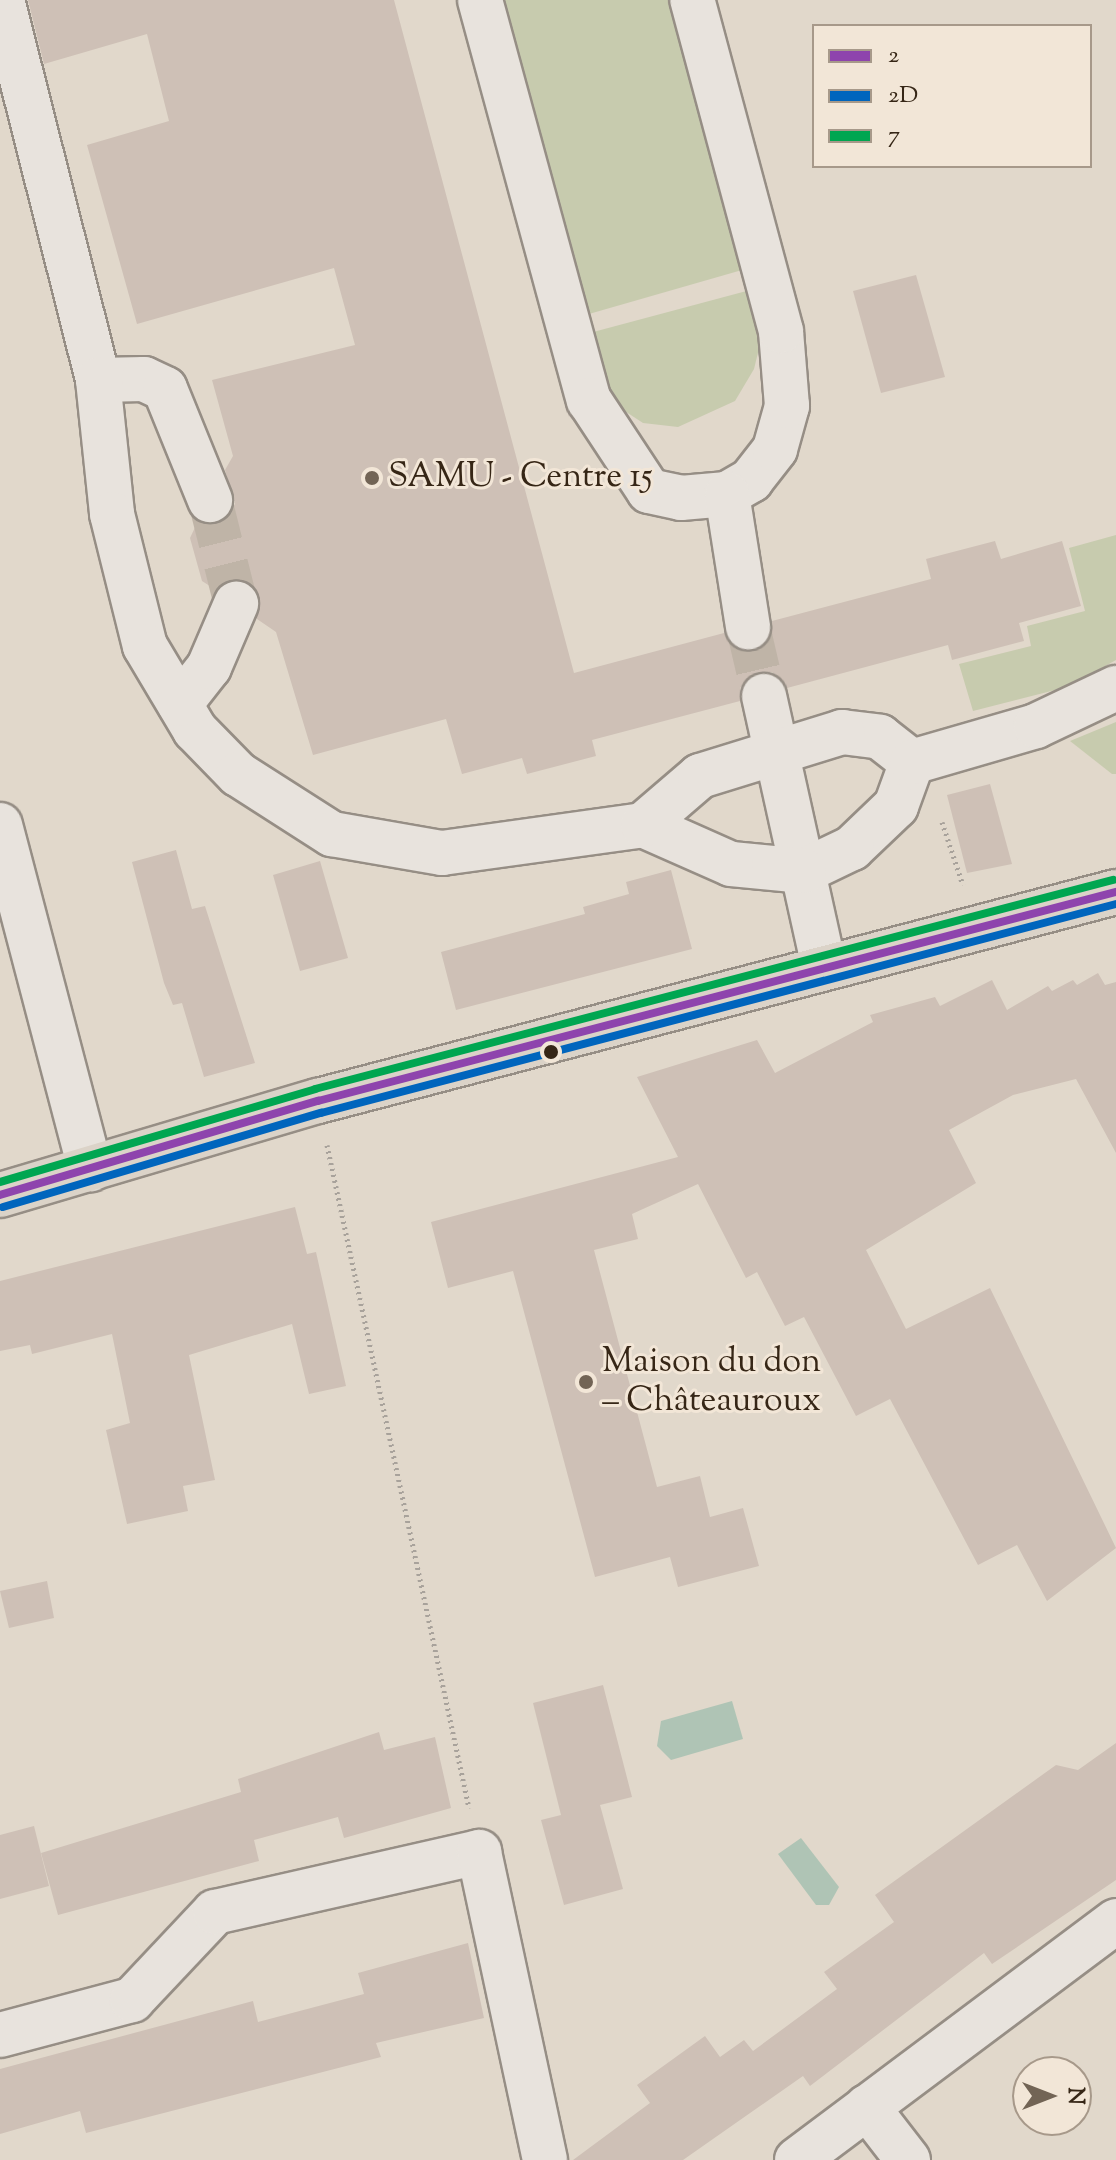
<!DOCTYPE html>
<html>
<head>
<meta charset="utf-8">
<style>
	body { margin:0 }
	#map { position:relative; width:1116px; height:2160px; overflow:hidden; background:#e1d8cb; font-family:"Sorts Mill Goudy",serif }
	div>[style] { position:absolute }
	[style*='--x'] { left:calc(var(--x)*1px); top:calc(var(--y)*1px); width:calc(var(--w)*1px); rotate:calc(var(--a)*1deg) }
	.green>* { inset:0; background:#c7cbae }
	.water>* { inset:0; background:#afc4b5 }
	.building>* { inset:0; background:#cec0b6 }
	.minor-tunnel>* { height:44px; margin-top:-22px; transform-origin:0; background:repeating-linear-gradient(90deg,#bfb4a7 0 44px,transparent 0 66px) }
	.path>* { height:5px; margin-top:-2.5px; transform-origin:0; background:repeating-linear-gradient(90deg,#a8a29b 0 2px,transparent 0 6px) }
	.roads { filter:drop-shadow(2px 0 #968e85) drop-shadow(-2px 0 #968e85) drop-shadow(0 2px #968e85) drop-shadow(0 -2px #968e85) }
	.minor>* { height:44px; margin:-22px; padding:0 22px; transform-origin:22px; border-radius:22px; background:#e8e3dd }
	.major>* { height:44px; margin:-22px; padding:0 22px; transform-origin:22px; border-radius:22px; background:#dbd3c8 }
	.bus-1>* { height:8px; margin:-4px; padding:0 4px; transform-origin:4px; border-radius:4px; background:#8e44ad }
	.bus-2>* { height:8px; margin:-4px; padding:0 4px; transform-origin:4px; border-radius:4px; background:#0065bd }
	.bus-3>* { height:8px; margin:-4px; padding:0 4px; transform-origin:4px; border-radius:4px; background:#00a651 }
	.dots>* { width:22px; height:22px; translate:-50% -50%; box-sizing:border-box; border:4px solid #f2e6d7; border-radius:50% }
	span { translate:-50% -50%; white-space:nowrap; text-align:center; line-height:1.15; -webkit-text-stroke:6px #f2e6d7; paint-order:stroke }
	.poi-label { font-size:34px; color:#362616 }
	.left { translate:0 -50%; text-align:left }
	.legend { position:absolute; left:812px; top:24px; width:280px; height:144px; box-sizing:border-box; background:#f2e6d7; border:2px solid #a7998a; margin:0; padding:10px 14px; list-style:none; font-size:24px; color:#362616 }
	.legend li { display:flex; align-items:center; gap:16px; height:40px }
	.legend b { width:40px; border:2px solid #a7998a }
	.north { position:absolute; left:1012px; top:2056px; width:80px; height:80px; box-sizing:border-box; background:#f2e6d7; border:2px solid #a7998a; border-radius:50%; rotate:90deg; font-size:22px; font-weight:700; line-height:32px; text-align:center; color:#362616 }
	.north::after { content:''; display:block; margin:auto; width:28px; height:36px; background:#726455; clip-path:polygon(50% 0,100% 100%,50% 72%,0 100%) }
</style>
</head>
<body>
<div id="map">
	<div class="green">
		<div style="clip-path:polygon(484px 0,674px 0,749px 268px,575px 318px)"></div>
		<div style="clip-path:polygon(754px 289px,764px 328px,754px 369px,735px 401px,678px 427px,643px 423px,614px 404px,582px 335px)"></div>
		<div style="clip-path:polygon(1116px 535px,1116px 660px,1067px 687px,973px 711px,959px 664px,1031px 646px,1027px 626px,1085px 611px,1069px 548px)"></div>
		<div style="clip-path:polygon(1116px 722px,1116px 774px,1112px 774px,1070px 741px)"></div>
	</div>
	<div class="water">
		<div style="clip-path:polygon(732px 1701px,743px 1739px,671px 1760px,657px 1746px,661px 1721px)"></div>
		<div style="clip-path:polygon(801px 1838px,839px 1887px,829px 1905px,816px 1905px,778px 1854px)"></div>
	</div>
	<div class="building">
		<div style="clip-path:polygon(28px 0,394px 0,574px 673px,724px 633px,738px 650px,753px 651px,771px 637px,772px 621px,931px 579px,926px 559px,995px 541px,1001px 559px,1062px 541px,1081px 606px,1019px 623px,1024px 641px,952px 660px,948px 645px,787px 688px,772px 672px,758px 672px,740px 688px,740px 701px,592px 740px,596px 756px,527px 774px,522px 758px,462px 774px,446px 719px,313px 755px,276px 632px,257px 619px,256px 590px,234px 579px,216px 590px,202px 581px,190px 538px,198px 521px,220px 523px,235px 504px,225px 470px,233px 456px,212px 380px,355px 345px,334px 268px,137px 324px,87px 145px,169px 121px,147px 34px,44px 64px)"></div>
		<div style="clip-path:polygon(916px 275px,945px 377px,881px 393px,853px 291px)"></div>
		<div style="clip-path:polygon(990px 784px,1012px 864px,967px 873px,947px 795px)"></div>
		<div style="clip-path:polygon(176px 850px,192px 909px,205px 906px,255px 1063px,204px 1077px,182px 1003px,173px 1005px,164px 983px,132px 862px)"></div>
		<div style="clip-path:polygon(320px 861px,348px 958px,300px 971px,273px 875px)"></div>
		<div style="clip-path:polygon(671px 870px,692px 949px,456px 1010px,441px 952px,585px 914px,583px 907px,629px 894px,626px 882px)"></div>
		<div style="clip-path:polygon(1098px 973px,1105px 985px,1116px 982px,1116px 1153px,1076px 1079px,1013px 1095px,949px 1130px,976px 1183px,866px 1250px,906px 1329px,990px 1288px,1116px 1548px,1047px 1601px,1017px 1545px,978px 1565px,890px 1399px,856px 1416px,804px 1317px,785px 1326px,757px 1272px,746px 1278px,698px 1184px,632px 1214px,638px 1239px,594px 1250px,657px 1487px,700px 1476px,710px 1517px,743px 1508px,759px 1566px,678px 1587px,670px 1557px,595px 1577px,513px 1271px,448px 1288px,431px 1222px,678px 1157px,637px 1077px,757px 1040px,775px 1073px,873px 1022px,870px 1015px,935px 997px,940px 1006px,992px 980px,1007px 1010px,1048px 986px,1052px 991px,1073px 980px,1077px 985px)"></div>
		<div style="clip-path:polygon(295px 1207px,307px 1254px,316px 1252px,346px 1386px,309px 1394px,292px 1324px,189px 1355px,215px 1480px,183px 1486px,188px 1511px,127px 1524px,106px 1430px,130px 1423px,112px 1334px,32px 1354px,30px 1345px,0 1351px,0 1281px)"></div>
		<div style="clip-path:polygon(47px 1581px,54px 1618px,9px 1628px,0 1591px)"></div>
		<div style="clip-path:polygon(603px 1685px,632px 1797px,600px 1805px,623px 1889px,564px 1905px,541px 1820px,561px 1815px,533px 1703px)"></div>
		<div style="clip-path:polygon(379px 1732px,384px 1750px,435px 1737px,451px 1808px,344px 1838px,338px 1817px,254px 1840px,259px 1861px,58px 1915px,41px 1853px,241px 1792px,238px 1779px)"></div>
		<div style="clip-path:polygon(1116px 1743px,1116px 1880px,992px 1964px,984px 1953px,810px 2086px,803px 2076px,683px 2160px,573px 2160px,650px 2103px,637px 2085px,705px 2036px,720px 2057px,744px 2040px,753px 2051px,837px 1989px,824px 1972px,894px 1922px,875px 1895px,1056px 1765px,1078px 1770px)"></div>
		<div style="clip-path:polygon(34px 1826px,49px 1886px,0 1899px,0 1835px)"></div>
		<div style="clip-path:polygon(468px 1943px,484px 2018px,376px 2043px,381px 2057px,86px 2133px,80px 2111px,0 2134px,0 2069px,253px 2001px,258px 2022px,364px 1994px,358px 1973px)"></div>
	</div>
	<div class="minor-tunnel">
		<div style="--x:210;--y:500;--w:107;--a:76"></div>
		<div style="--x:748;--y:627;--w:71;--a:76.9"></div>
	</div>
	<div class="path">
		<div style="--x:942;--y:822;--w:66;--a:71.6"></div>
		<div style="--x:327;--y:1145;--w:678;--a:77.91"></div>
	</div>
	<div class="roads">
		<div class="minor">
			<div style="--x:2;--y:0;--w:392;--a:75.8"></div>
			<div style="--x:98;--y:380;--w:135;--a:84"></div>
			<div style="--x:112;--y:514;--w:136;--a:76"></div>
			<div style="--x:145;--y:646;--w:98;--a:59.2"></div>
			<div style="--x:195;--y:730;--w:62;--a:45.7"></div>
			<div style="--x:238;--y:774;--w:112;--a:32.6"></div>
			<div style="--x:332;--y:834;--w:112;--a:9.8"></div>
			<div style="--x:442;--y:853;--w:203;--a:-7.9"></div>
			<div style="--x:480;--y:0;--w:415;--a:74.8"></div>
			<div style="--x:589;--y:400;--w:109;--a:56.6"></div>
			<div style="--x:649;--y:491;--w:33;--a:12"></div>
			<div style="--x:681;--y:498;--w:46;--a:-5"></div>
			<div style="--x:727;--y:494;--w:28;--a:-30"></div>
			<div style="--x:751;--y:480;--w:39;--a:-52"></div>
			<div style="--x:775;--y:449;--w:45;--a:-74.4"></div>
			<div style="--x:787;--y:406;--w:75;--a:-94.6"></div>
			<div style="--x:781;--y:331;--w:343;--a:-105"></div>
			<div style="--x:98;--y:380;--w:46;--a:-1.2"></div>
			<div style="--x:144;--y:379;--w:23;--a:25"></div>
			<div style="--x:165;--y:389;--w:120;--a:67.9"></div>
			<div style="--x:727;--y:494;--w:135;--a:81"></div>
			<div style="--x:764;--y:696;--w:277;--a:77.5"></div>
			<div style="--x:180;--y:704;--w:47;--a:-51.9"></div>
			<div style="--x:209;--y:667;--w:69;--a:-66.8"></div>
			<div style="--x:842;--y:732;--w:38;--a:7"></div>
			<div style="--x:880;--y:737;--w:41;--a:38"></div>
			<div style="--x:912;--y:762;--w:47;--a:110"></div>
			<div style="--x:896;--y:806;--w:61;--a:136.3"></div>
			<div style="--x:852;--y:848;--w:53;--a:154.4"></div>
			<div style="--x:804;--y:871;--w:73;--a:-174.5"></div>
			<div style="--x:731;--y:864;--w:96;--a:-156.1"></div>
			<div style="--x:643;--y:825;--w:75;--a:-40.7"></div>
			<div style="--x:700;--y:776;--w:149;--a:-17.2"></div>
			<div style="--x:912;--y:762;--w:129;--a:-16.2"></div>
			<div style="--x:1036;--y:726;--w:89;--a:-25.4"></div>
			<div style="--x:0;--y:825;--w:356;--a:75.3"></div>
			<div style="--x:0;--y:2035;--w:137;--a:-14.9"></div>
			<div style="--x:132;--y:2000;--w:121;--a:-46.7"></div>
			<div style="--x:215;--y:1912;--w:271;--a:-12.8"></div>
			<div style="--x:479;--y:1852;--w:315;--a:77.9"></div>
			<div style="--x:867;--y:2107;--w:67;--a:52.3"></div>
			<div style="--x:797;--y:2160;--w:399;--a:-36.8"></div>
		</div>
		<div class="major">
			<div style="--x:0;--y:1195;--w:332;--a:-16.5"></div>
			<div style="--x:318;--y:1101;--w:825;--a:-14.68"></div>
		</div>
	</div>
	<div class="bus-1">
		<div style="--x:0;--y:1195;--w:332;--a:-16.5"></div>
		<div style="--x:318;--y:1101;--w:825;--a:-14.68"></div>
	</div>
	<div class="bus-2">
		<div style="--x:3;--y:1207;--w:332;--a:-16.5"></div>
		<div style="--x:321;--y:1113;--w:822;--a:-14.73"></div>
	</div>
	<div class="bus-3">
		<div style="--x:0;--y:1182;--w:328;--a:-16.4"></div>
		<div style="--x:315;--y:1089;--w:825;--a:-14.68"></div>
	</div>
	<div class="dots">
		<div style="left:372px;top:478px;background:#726455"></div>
		<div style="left:551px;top:1052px;background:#362616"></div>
		<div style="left:586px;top:1382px;background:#726455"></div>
	</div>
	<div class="poi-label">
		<span class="left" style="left:388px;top:478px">SAMU - Centre 15</span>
		<span class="left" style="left:602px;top:1382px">Maison du don<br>– Châteauroux</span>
	</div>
	<ul class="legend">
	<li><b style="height:10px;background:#8e44ad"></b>2</li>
	<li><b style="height:10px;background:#0065bd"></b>2D</li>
	<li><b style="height:10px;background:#00a651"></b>7</li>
	</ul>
	<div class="north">N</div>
</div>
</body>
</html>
